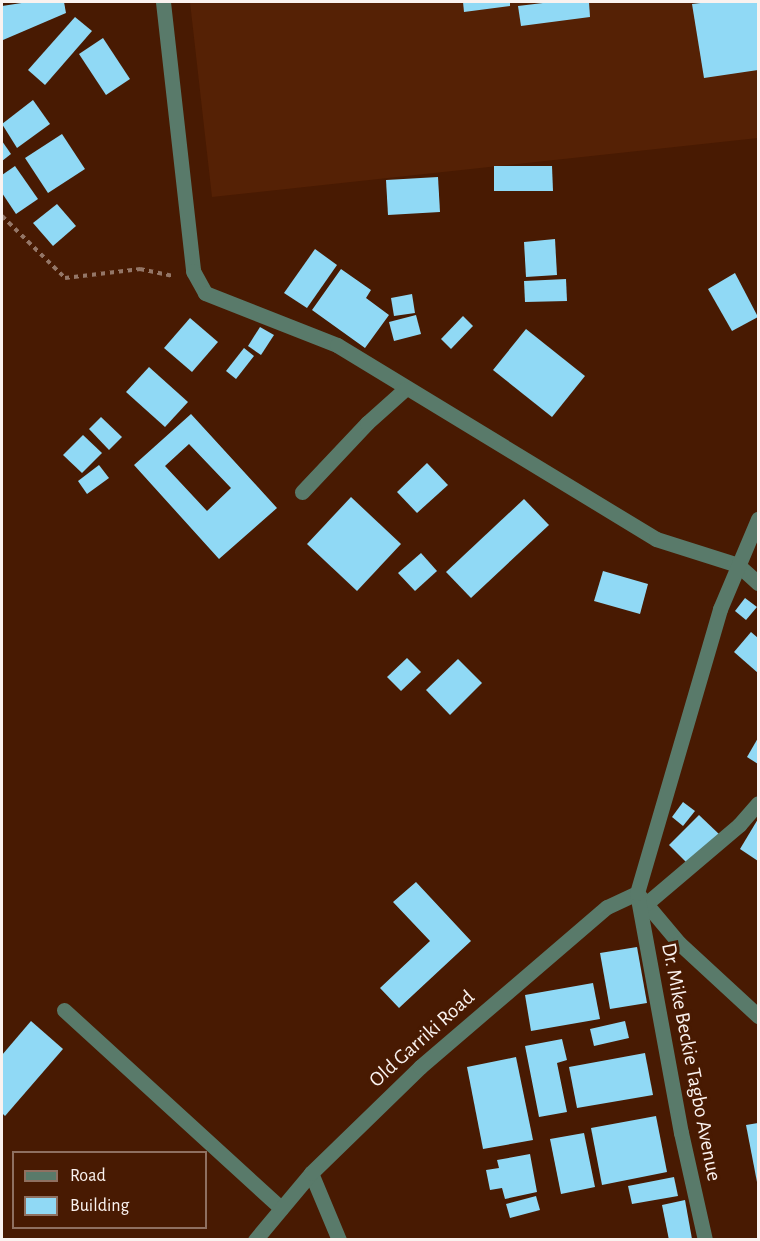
<!DOCTYPE html>
<html>
<head>
<meta charset="utf-8">
<style>
	body { margin:0 }
	#map { position:relative; width:760px; height:1241px; overflow:hidden; background:#481a02; font-family:"Alegreya Sans",sans-serif }
	div>[style] { position:absolute }
	[style*='--x'] { left:calc(var(--x)*1px); top:calc(var(--y)*1px); width:calc(var(--w)*1px); rotate:calc(var(--a)*1deg) }
	.built>* { inset:0; background:#552105 }
	.building>* { inset:0; background:#90d9f5 }
	.path>* { height:4px; margin-top:-2px; transform-origin:0; background:repeating-linear-gradient(90deg,#947667 0 4.5px,transparent 0 9px) }
	.minor>* { height:15px; margin:-7.5px; padding:0 7.5px; transform-origin:7.5px; border-radius:7.5px; background:#597a6a }
	span { translate:-50% -50%; white-space:nowrap; text-align:center; line-height:1.15; -webkit-text-stroke:6px #481a02; paint-order:stroke }
	.street-label { font-size:21px; color:#faf2ef }
	.frame { position:absolute; inset:0; border:3px solid #faf2ef; pointer-events:none }
	.legend { position:absolute; left:12px; top:1151px; width:195px; height:78px; box-sizing:border-box; background:#481a02; border:2px solid #8f7061; margin:0; padding:8px 10px; list-style:none; font-size:18px; color:#faf2ef }
	.legend li { display:flex; align-items:center; gap:12px; height:30px }
	.legend b { width:30px; border:2px solid #8f7061 }
</style>
</head>
<body>
<div id="map">
	<div class="built">
		<div style="clip-path:polygon(190px 2px,758px 2px,758px 138px,212px 197px)"></div>
	</div>
	<div class="building">
		<div style="clip-path:polygon(28px 2px,64px 2px,66px 13px,3px 40px,2px 6px)"></div>
		<div style="clip-path:polygon(463px 2px,510px 2px,510px 6px,464px 12px)"></div>
		<div style="clip-path:polygon(551px 2px,589px 2px,590px 17px,521px 26px,518px 6px)"></div>
		<div style="clip-path:polygon(709px 2px,758px 2px,758px 70px,704px 78px,692px 4px)"></div>
		<div style="clip-path:polygon(75px 17px,92px 31px,45px 85px,28px 70px)"></div>
		<div style="clip-path:polygon(103px 38px,130px 79px,106px 95px,79px 54px)"></div>
		<div style="clip-path:polygon(33px 100px,50px 124px,17px 148px,2px 124px)"></div>
		<div style="clip-path:polygon(62px 134px,85px 169px,48px 193px,25px 158px)"></div>
		<div style="clip-path:polygon(2px 141px,11px 154px,2px 161px)"></div>
		<div style="clip-path:polygon(15px 166px,38px 199px,16px 214px,2px 193px,2px 175px)"></div>
		<div style="clip-path:polygon(494px 166px,552px 166px,553px 191px,494px 191px)"></div>
		<div style="clip-path:polygon(438px 177px,440px 212px,388px 215px,386px 180px)"></div>
		<div style="clip-path:polygon(57px 204px,76px 226px,53px 246px,33px 223px)"></div>
		<div style="clip-path:polygon(555px 239px,557px 275px,526px 277px,524px 242px)"></div>
		<div style="clip-path:polygon(315px 249px,337px 265px,307px 308px,284px 293px)"></div>
		<div style="clip-path:polygon(341px 269px,371px 290px,366px 298px,389px 315px,365px 348px,312px 310px)"></div>
		<div style="clip-path:polygon(735px 273px,758px 317px,732px 331px,708px 289px)"></div>
		<div style="clip-path:polygon(566px 279px,567px 301px,525px 302px,524px 281px)"></div>
		<div style="clip-path:polygon(412px 294px,415px 313px,394px 316px,391px 298px)"></div>
		<div style="clip-path:polygon(416px 315px,421px 334px,394px 341px,389px 322px)"></div>
		<div style="clip-path:polygon(463px 316px,473px 326px,451px 349px,441px 339px)"></div>
		<div style="clip-path:polygon(190px 318px,218px 342px,192px 372px,164px 348px)"></div>
		<div style="clip-path:polygon(260px 327px,274px 335px,261px 355px,248px 346px)"></div>
		<div style="clip-path:polygon(526px 329px,585px 376px,552px 417px,493px 370px)"></div>
		<div style="clip-path:polygon(244px 348px,254px 356px,236px 379px,226px 371px)"></div>
		<div style="clip-path:polygon(149px 367px,188px 402px,165px 427px,126px 392px)"></div>
		<div style="clip-path:polygon(evenodd,191px 414px,277px 508px,219px 559px,134px 465px,191px 414px,189px 444px,231px 488px,207px 511px,165px 466px,189px 444px)"></div>
		<div style="clip-path:polygon(101px 417px,122px 437px,109px 450px,89px 429px)"></div>
		<div style="clip-path:polygon(83px 435px,102px 453px,82px 473px,63px 455px)"></div>
		<div style="clip-path:polygon(427px 463px,448px 485px,417px 513px,397px 492px)"></div>
		<div style="clip-path:polygon(99px 465px,109px 478px,87px 494px,78px 481px)"></div>
		<div style="clip-path:polygon(351px 497px,401px 544px,357px 591px,307px 544px)"></div>
		<div style="clip-path:polygon(524px 499px,549px 525px,471px 598px,446px 572px)"></div>
		<div style="clip-path:polygon(421px 553px,437px 571px,415px 591px,398px 573px)"></div>
		<div style="clip-path:polygon(603px 571px,648px 584px,640px 614px,594px 601px)"></div>
		<div style="clip-path:polygon(745px 598px,757px 607px,746px 620px,735px 611px)"></div>
		<div style="clip-path:polygon(751px 632px,758px 638px,758px 673px,734px 652px)"></div>
		<div style="clip-path:polygon(407px 658px,421px 672px,401px 691px,387px 677px)"></div>
		<div style="clip-path:polygon(458px 659px,482px 683px,450px 715px,426px 690px)"></div>
		<div style="clip-path:polygon(758px 738px,758px 764px,747px 757px)"></div>
		<div style="clip-path:polygon(683px 802px,695px 811px,683px 826px,672px 817px)"></div>
		<div style="clip-path:polygon(699px 815px,720px 835px,689px 865px,669px 845px)"></div>
		<div style="clip-path:polygon(758px 819px,758px 861px,740px 849px)"></div>
		<div style="clip-path:polygon(416px 882px,471px 941px,399px 1008px,380px 988px,430px 941px,393px 902px)"></div>
		<div style="clip-path:polygon(637px 947px,647px 1003px,610px 1009px,600px 953px)"></div>
		<div style="clip-path:polygon(593px 983px,600px 1019px,531px 1031px,525px 995px)"></div>
		<div style="clip-path:polygon(31px 1021px,63px 1049px,5px 1116px,2px 1113px,2px 1055px)"></div>
		<div style="clip-path:polygon(625px 1021px,629px 1038px,594px 1046px,590px 1029px)"></div>
		<div style="clip-path:polygon(562px 1039px,567px 1060px,557px 1063px,567px 1112px,539px 1117px,525px 1046px)"></div>
		<div style="clip-path:polygon(645px 1053px,653px 1095px,577px 1108px,569px 1067px)"></div>
		<div style="clip-path:polygon(516px 1057px,533px 1140px,483px 1149px,467px 1067px)"></div>
		<div style="clip-path:polygon(656px 1116px,667px 1172px,602px 1185px,591px 1128px)"></div>
		<div style="clip-path:polygon(758px 1123px,758px 1182px,757px 1182px,746px 1125px)"></div>
		<div style="clip-path:polygon(584px 1133px,595px 1187px,561px 1194px,550px 1139px)"></div>
		<div style="clip-path:polygon(530px 1154px,537px 1192px,505px 1199px,502px 1188px,490px 1190px,486px 1170px,499px 1168px,497px 1160px)"></div>
		<div style="clip-path:polygon(674px 1177px,678px 1196px,632px 1204px,628px 1186px)"></div>
		<div style="clip-path:polygon(536px 1196px,540px 1210px,510px 1218px,506px 1204px)"></div>
		<div style="clip-path:polygon(685px 1200px,692px 1239px,669px 1240px,662px 1205px)"></div>
	</div>
	<div class="path">
		<div style="--x:2;--y:216;--w:88;--a:44.5"></div>
		<div style="--x:65;--y:278;--w:76;--a:-6.8"></div>
		<div style="--x:140;--y:269;--w:35;--a:12"></div>
	</div>
	<div class="minor">
		<div style="--x:163;--y:2;--w:271;--a:83.6"></div>
		<div style="--x:193;--y:271;--w:25;--a:61"></div>
		<div style="--x:205;--y:293;--w:142;--a:21.5"></div>
		<div style="--x:337;--y:345;--w:373;--a:31.3"></div>
		<div style="--x:656;--y:539;--w:86;--a:17.6"></div>
		<div style="--x:738;--y:565;--w:27;--a:42"></div>
		<div style="--x:302;--y:492;--w:95;--a:-46.7"></div>
		<div style="--x:367;--y:423;--w:51;--a:-41.8"></div>
		<div style="--x:637;--y:893;--w:65;--a:50"></div>
		<div style="--x:679;--y:943;--w:108;--a:42.7"></div>
		<div style="--x:647;--y:903;--w:121;--a:-40.3"></div>
		<div style="--x:739;--y:825;--w:29;--a:-49"></div>
		<div style="--x:64;--y:1010;--w:294;--a:42.4"></div>
		<div style="--x:311;--y:1173;--w:73;--a:67.3"></div>
		<div style="--x:255;--y:1240;--w:87;--a:-50.1"></div>
		<div style="--x:311;--y:1173;--w:152;--a:-44.2"></div>
		<div style="--x:420;--y:1067;--w:246;--a:-40.6"></div>
		<div style="--x:607;--y:907;--w:33;--a:-25"></div>
		<div style="--x:705;--y:1240;--w:110;--a:-102.6"></div>
		<div style="--x:681;--y:1133;--w:244;--a:-100.4"></div>
		<div style="--x:637;--y:893;--w:296;--a:-73.7"></div>
		<div style="--x:720;--y:609;--w:98;--a:-67.1"></div>
	</div>
	<div class="street-label">
		<span style="left:422px;top:1039px;rotate:-42deg">Old Garriki Road</span>
		<span style="left:691px;top:1062px;rotate:79deg">Dr. Mike Beckie Tagbo Avenue</span>
	</div>
	<div class="frame"></div>
	<ul class="legend">
	<li><b style="height:8px;background:#597a6a"></b>Road</li>
	<li><b style="height:16px;background:#90d9f5"></b>Building</li>
	</ul>
</div>
</body>
</html>
